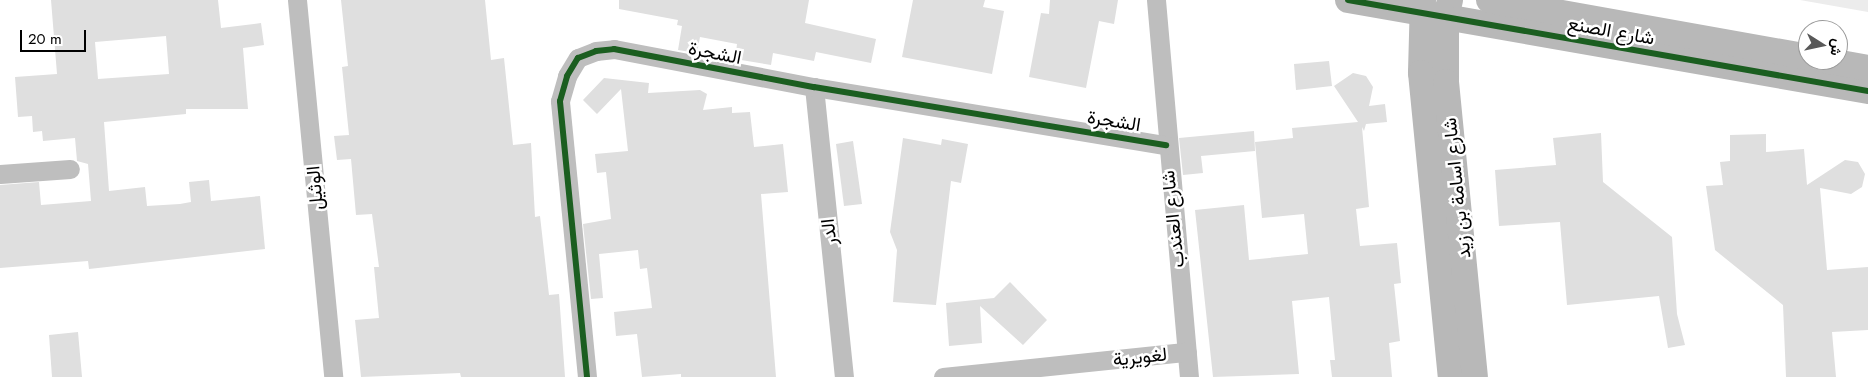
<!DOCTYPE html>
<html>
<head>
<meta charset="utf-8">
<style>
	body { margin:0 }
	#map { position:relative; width:1868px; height:377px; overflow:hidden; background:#fff; font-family:Jost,Vazirmatn,sans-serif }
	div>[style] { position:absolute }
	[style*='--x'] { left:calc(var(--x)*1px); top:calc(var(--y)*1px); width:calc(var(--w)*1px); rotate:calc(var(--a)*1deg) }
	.green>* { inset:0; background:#ececec }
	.building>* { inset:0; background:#dfdfdf }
	.street>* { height:19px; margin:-9.5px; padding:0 9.5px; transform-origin:9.5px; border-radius:9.5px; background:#bebebe }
	.secondary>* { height:26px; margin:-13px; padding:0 13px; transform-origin:13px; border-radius:13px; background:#b8b8b8 }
	.cycleway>* { height:6px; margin:-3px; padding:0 3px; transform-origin:3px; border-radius:3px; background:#1b5e20 }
	span { translate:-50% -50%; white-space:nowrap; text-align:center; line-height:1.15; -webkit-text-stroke:5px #fff; paint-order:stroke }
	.street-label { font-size:19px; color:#000 }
	.north { position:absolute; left:1798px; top:20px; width:50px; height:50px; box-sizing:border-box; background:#fff; border:1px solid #999; border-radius:50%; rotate:100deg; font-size:14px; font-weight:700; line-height:20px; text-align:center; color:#000 }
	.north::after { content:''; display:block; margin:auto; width:18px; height:22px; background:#595959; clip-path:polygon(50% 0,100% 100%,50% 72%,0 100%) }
	.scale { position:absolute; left:20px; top:30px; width:66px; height:22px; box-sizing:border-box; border:2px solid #000; border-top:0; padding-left:6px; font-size:15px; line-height:18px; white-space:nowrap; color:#000; -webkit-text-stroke:4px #fff; paint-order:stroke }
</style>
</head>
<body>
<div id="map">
	<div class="green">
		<div style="clip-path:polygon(1800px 0,1868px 0,1868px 12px)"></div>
	</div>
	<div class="building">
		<div style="clip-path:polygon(evenodd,51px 0,218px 0,221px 28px,261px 23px,264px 45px,243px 48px,248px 109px,186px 109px,186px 114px,104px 122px,109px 191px,145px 187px,147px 206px,180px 204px,191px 202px,189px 182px,209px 180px,211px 201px,260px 196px,265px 249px,107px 267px,89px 269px,88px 261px,0 268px,0 185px,39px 182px,41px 205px,91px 201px,88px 164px,77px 161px,75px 138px,43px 141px,42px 131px,33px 132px,32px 116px,18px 117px,15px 77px,57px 74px,51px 0,166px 36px,169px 74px,98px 79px,95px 42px,166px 36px)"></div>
		<div style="clip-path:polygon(341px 0,485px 0,491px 60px,504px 58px,513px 145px,531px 143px,535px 217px,540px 216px,549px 295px,559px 294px,565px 377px,461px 377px,460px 373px,361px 377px,355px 320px,379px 318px,374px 267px,379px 267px,372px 214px,356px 215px,351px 159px,337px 160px,334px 136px,349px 135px,342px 67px,348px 66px)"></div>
		<div style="clip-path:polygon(619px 0,809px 0,805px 23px,876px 39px,871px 63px,816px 52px,814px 61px,773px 53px,771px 65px,735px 59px,737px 44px,700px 37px,697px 53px,678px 50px,682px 26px,677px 25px,678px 20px,619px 9px)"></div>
		<div style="clip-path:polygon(913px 0,985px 0,983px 7px,1004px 11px,992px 74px,902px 57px)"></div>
		<div style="clip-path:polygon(1050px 0,1118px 0,1114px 24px,1099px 21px,1086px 88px,1029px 77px,1041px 13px,1049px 14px)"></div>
		<div style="clip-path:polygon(1329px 61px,1332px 86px,1296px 90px,1294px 64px)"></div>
		<div style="clip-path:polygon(1353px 73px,1366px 76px,1373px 87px,1369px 106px,1385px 104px,1387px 122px,1366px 124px,1364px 131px,1362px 127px,1369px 207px,1356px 209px,1360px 246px,1397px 243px,1401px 283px,1394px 284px,1400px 341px,1389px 343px,1392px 377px,1332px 377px,1330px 360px,1335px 360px,1329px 297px,1292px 301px,1299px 374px,1213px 377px,1195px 210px,1244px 205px,1249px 260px,1308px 254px,1304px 214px,1262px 218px,1255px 142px,1293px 138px,1292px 128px,1358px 122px,1334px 86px)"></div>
		<div style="clip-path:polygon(604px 78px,649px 83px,648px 93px,700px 90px,707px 94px,703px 110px,732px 107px,732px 113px,750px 112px,754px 147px,783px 144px,788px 192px,761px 194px,776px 377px,681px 377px,681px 374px,642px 377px,637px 334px,616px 336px,614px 312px,652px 308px,647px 268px,640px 269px,638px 250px,599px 254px,603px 298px,591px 299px,583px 224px,611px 219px,606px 172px,597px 173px,595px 154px,628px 151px,621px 89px,597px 114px,583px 100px)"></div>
		<div style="clip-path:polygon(1254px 131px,1255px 151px,1201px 156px,1203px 173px,1183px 175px,1179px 138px)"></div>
		<div style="clip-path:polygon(1601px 133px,1603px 182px,1672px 237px,1677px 314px,1685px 345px,1668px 348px,1659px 296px,1567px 305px,1560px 222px,1499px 226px,1495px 170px,1556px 165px,1553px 138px)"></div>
		<div style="clip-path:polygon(1766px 134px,1766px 152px,1804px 149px,1807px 185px,1845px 160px,1858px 162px,1865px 174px,1862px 187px,1851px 194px,1820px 188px,1827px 270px,1868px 267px,1868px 330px,1832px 332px,1836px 377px,1786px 377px,1783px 305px,1715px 250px,1706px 186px,1723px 185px,1720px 162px,1730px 161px,1730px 135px)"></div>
		<div style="clip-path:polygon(903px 138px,941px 145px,942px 139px,968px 144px,961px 183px,951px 181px,936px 305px,893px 302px,897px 250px,890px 232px)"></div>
		<div style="clip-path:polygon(853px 141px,862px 204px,844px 206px,836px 144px)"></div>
		<div style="clip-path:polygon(1010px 282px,1047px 320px,1023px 345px,980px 306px,982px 343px,949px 346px,946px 303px,994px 298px)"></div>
		<div style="clip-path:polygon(78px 332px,82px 377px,52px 377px,49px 335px)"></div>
	</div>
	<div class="street">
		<div style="--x:297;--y:0;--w:379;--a:84.5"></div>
		<div style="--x:1156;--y:0;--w:378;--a:85"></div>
		<div style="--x:814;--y:87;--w:292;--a:84.1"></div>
		<div style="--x:0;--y:174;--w:70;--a:-4.1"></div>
		<div style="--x:587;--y:377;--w:277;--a:-95.6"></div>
		<div style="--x:560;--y:101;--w:26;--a:-74"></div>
		<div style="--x:567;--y:76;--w:21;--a:-59"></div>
		<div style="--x:578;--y:58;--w:19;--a:-21"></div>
		<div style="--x:596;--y:51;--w:18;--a:-6"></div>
		<div style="--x:614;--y:49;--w:204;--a:10.8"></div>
		<div style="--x:814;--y:87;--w:357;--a:9.4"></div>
		<div style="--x:943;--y:377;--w:245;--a:-5.9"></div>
	</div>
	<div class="secondary">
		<div style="--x:1348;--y:0;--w:528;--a:9.93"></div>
		<div style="--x:1423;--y:0;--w:73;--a:91.6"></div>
		<div style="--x:1421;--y:73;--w:305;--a:84.4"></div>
		<div style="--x:1450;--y:0;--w:18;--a:103"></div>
		<div style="--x:1446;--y:18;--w:64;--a:90"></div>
		<div style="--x:1446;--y:82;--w:296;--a:84.4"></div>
		<div style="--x:1489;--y:0;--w:324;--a:10.1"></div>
		<div style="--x:1824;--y:60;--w:45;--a:10.3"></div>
	</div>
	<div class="cycleway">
		<div style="--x:1348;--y:0;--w:528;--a:9.93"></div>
		<div style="--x:587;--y:377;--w:277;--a:-95.6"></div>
		<div style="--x:560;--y:101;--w:26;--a:-74"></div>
		<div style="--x:567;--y:76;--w:21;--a:-59"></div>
		<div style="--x:578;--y:58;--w:19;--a:-21"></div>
		<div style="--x:596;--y:51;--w:18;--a:-6"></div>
		<div style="--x:614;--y:49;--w:204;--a:10.8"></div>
		<div style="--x:814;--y:87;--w:357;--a:9.4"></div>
	</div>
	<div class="street-label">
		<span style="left:1611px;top:31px;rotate:10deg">شارع الصنع</span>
		<span style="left:715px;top:53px;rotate:11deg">الشجرة</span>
		<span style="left:1114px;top:121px;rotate:9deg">الشجرة</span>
		<span style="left:315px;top:188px;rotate:-95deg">الوثيل</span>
		<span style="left:1457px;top:188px;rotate:-96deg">شارع اسامة بن زيد</span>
		<span style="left:1173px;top:219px;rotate:-96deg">شارع العندب</span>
		<span style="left:829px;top:232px;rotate:-96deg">الدر</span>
		<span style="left:1140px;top:357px;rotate:-6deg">لغويرية</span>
	</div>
	<div class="north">ش</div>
	<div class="scale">20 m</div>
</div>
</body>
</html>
